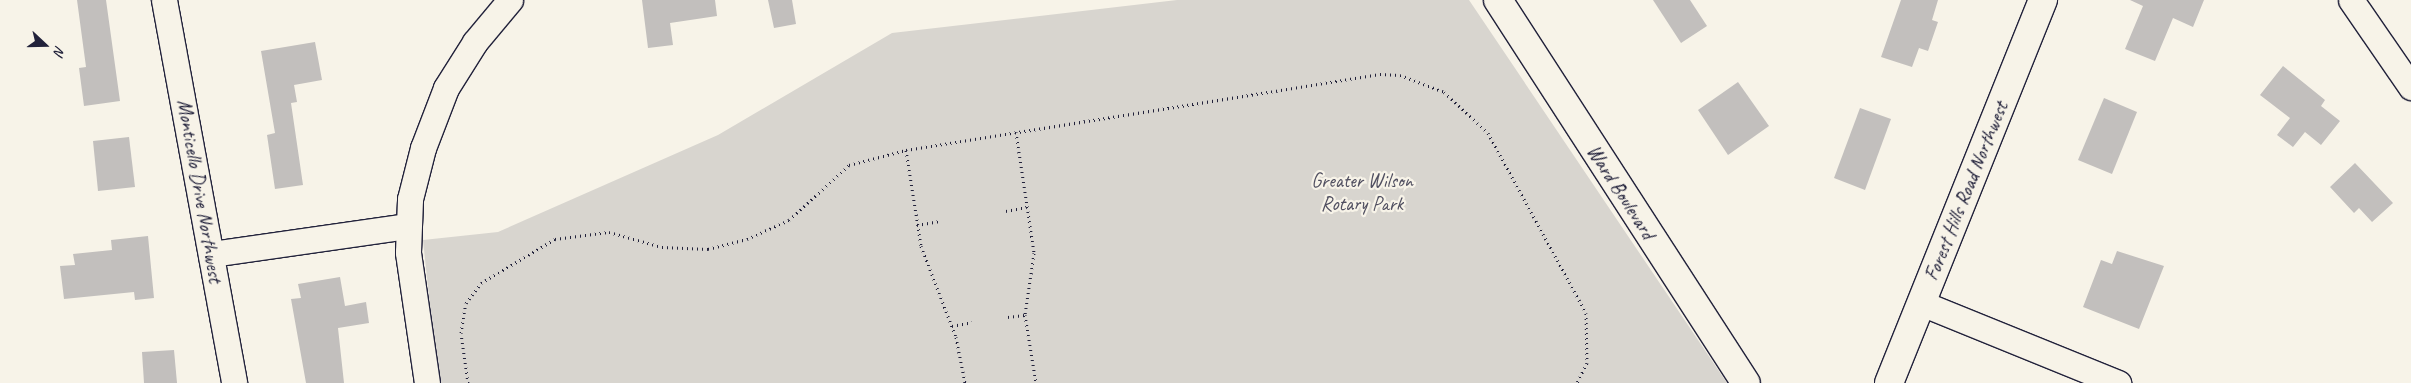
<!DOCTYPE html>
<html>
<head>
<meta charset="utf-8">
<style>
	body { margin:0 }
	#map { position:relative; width:2411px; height:383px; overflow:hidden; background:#f7f3e8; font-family:Caveat,sans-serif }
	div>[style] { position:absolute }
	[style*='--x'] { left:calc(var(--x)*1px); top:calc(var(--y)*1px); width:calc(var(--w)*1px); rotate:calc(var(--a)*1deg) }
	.green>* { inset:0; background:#d8d5cf }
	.building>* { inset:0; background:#c2bfbd }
	.path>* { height:3px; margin-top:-1.5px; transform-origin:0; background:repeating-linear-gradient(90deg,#22223b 0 1px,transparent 0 5px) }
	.roads { filter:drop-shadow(1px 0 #22223b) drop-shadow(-1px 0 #22223b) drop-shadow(0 1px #22223b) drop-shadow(0 -1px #22223b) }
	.minor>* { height:25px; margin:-12.5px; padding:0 12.5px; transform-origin:12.5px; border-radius:12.5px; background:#f7f3e8 }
	.secondary>* { height:28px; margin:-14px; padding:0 14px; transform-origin:14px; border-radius:14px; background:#f7f3e8 }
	span { translate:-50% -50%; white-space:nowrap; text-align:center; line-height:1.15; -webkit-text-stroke:4.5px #f7f3e8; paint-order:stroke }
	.park-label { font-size:20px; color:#504f60 }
	.street-label { font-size:20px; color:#22223b }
	.north { position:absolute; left:20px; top:20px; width:50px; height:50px; -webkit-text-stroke:4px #f7f3e8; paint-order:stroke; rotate:111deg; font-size:14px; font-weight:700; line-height:20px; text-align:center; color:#22223b }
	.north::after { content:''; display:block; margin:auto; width:18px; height:22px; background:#22223b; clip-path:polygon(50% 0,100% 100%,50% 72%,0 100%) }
</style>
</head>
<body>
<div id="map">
	<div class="green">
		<div style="clip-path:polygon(1177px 0,1469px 0,1727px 383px,438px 383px,423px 240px,498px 232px,718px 135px,892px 33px)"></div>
	</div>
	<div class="building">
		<div style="clip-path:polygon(77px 0,106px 0,120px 101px,84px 106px,79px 68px,86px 67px)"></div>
		<div style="clip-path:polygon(642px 0,715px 0,717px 16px,670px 23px,673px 45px,648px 48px)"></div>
		<div style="clip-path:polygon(768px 0,792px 0,796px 24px,774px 28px)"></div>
		<div style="clip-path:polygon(1653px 0,1690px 0,1707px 26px,1681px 43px)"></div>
		<div style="clip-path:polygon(1901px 0,1938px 0,1932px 20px,1938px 22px,1928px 51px,1919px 48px,1912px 67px,1881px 57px)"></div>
		<div style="clip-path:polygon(2130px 0,2204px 0,2193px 27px,2173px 18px,2155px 61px,2125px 49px,2143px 6px)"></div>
		<div style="clip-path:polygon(315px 42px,322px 80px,294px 85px,297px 102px,291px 103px,303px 185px,275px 189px,267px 135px,275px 133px,261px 51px)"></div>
		<div style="clip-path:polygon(2283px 66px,2325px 100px,2321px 106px,2340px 121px,2321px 145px,2305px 132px,2293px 147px,2277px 135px,2290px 118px,2260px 95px)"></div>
		<div style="clip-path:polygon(1738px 82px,1769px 126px,1728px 155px,1698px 110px)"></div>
		<div style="clip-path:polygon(2104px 98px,2137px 112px,2112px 174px,2078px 160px)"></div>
		<div style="clip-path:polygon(1860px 108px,1891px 119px,1865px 190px,1834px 178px)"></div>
		<div style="clip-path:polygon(129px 137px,135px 187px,98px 191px,93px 141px)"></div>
		<div style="clip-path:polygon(2355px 163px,2393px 203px,2372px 222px,2359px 208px,2354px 213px,2330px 187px)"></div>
		<div style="clip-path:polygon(148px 236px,154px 298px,135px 300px,134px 292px,64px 299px,60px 266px,75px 265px,73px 254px,112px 250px,111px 240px)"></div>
		<div style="clip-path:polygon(2117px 251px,2164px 266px,2139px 329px,2083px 307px,2101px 260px,2112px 264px)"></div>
		<div style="clip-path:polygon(340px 277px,345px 306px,366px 302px,369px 323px,338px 328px,344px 383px,306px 383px,291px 299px,301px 298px,298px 284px)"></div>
		<div style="clip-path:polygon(174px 350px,177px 383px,144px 383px,142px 352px)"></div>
	</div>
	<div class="path">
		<div style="--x:1016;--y:132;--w:122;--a:81.5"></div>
		<div style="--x:1034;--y:253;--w:63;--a:98.3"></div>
		<div style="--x:1025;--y:315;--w:69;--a:80.8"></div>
		<div style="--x:906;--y:150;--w:97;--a:81.1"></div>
		<div style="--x:921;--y:246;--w:97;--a:69"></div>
		<div style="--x:956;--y:337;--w:47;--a:78.9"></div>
		<div style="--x:1006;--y:211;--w:21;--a:-11"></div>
		<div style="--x:917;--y:225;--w:22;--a:-10"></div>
		<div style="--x:1008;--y:317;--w:17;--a:-7"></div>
		<div style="--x:952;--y:326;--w:20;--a:-11"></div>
		<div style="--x:468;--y:383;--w:50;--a:-98"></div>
		<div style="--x:461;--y:333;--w:30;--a:-81"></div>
		<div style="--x:466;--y:303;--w:25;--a:-53"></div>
		<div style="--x:481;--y:283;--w:86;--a:-30.7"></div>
		<div style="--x:555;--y:239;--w:54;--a:-7.4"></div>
		<div style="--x:609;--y:232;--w:55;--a:15.8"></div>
		<div style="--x:662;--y:247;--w:46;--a:2.5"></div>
		<div style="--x:708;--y:249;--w:40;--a:-14.4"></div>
		<div style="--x:747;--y:239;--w:46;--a:-24.3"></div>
		<div style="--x:789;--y:220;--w:81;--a:-42.5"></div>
		<div style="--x:849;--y:165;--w:59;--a:-14.7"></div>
		<div style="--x:906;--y:150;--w:480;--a:-9.1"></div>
		<div style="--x:1380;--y:74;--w:20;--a:3"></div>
		<div style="--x:1400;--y:75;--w:47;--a:21.1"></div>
		<div style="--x:1444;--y:92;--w:60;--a:43"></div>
		<div style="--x:1488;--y:133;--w:205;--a:61.4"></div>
		<div style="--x:1586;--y:313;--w:50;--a:88.9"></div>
		<div style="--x:1587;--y:363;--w:22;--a:117"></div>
	</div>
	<div class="roads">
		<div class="minor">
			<div style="--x:164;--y:0;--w:389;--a:79.6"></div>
			<div style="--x:2351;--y:0;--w:106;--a:55.4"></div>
			<div style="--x:211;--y:254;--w:199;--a:-8.1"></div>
			<div style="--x:1921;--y:303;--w:213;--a:22.1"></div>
			<div style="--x:427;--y:383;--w:132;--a:-98.3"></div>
			<div style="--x:408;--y:252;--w:53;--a:-87.8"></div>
			<div style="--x:410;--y:199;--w:53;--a:-75.7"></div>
			<div style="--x:423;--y:148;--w:64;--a:-69"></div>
			<div style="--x:446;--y:88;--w:54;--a:-57.8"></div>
			<div style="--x:475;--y:42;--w:55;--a:-50.2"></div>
		</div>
		<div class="secondary">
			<div style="--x:1498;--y:0;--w:456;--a:57.1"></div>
			<div style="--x:1889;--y:383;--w:413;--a:-68.1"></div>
		</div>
	</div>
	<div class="park-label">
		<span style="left:1362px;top:192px">Greater Wilson<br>Rotary Park</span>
	</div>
	<div class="street-label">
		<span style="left:200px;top:191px;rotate:80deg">Monticello Drive Northwest</span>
		<span style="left:1966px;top:191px;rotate:-68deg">Forest Hills Road Northwest</span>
		<span style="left:1621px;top:192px;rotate:57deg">Ward Boulevard</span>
	</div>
	<div class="north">N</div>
</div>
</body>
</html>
